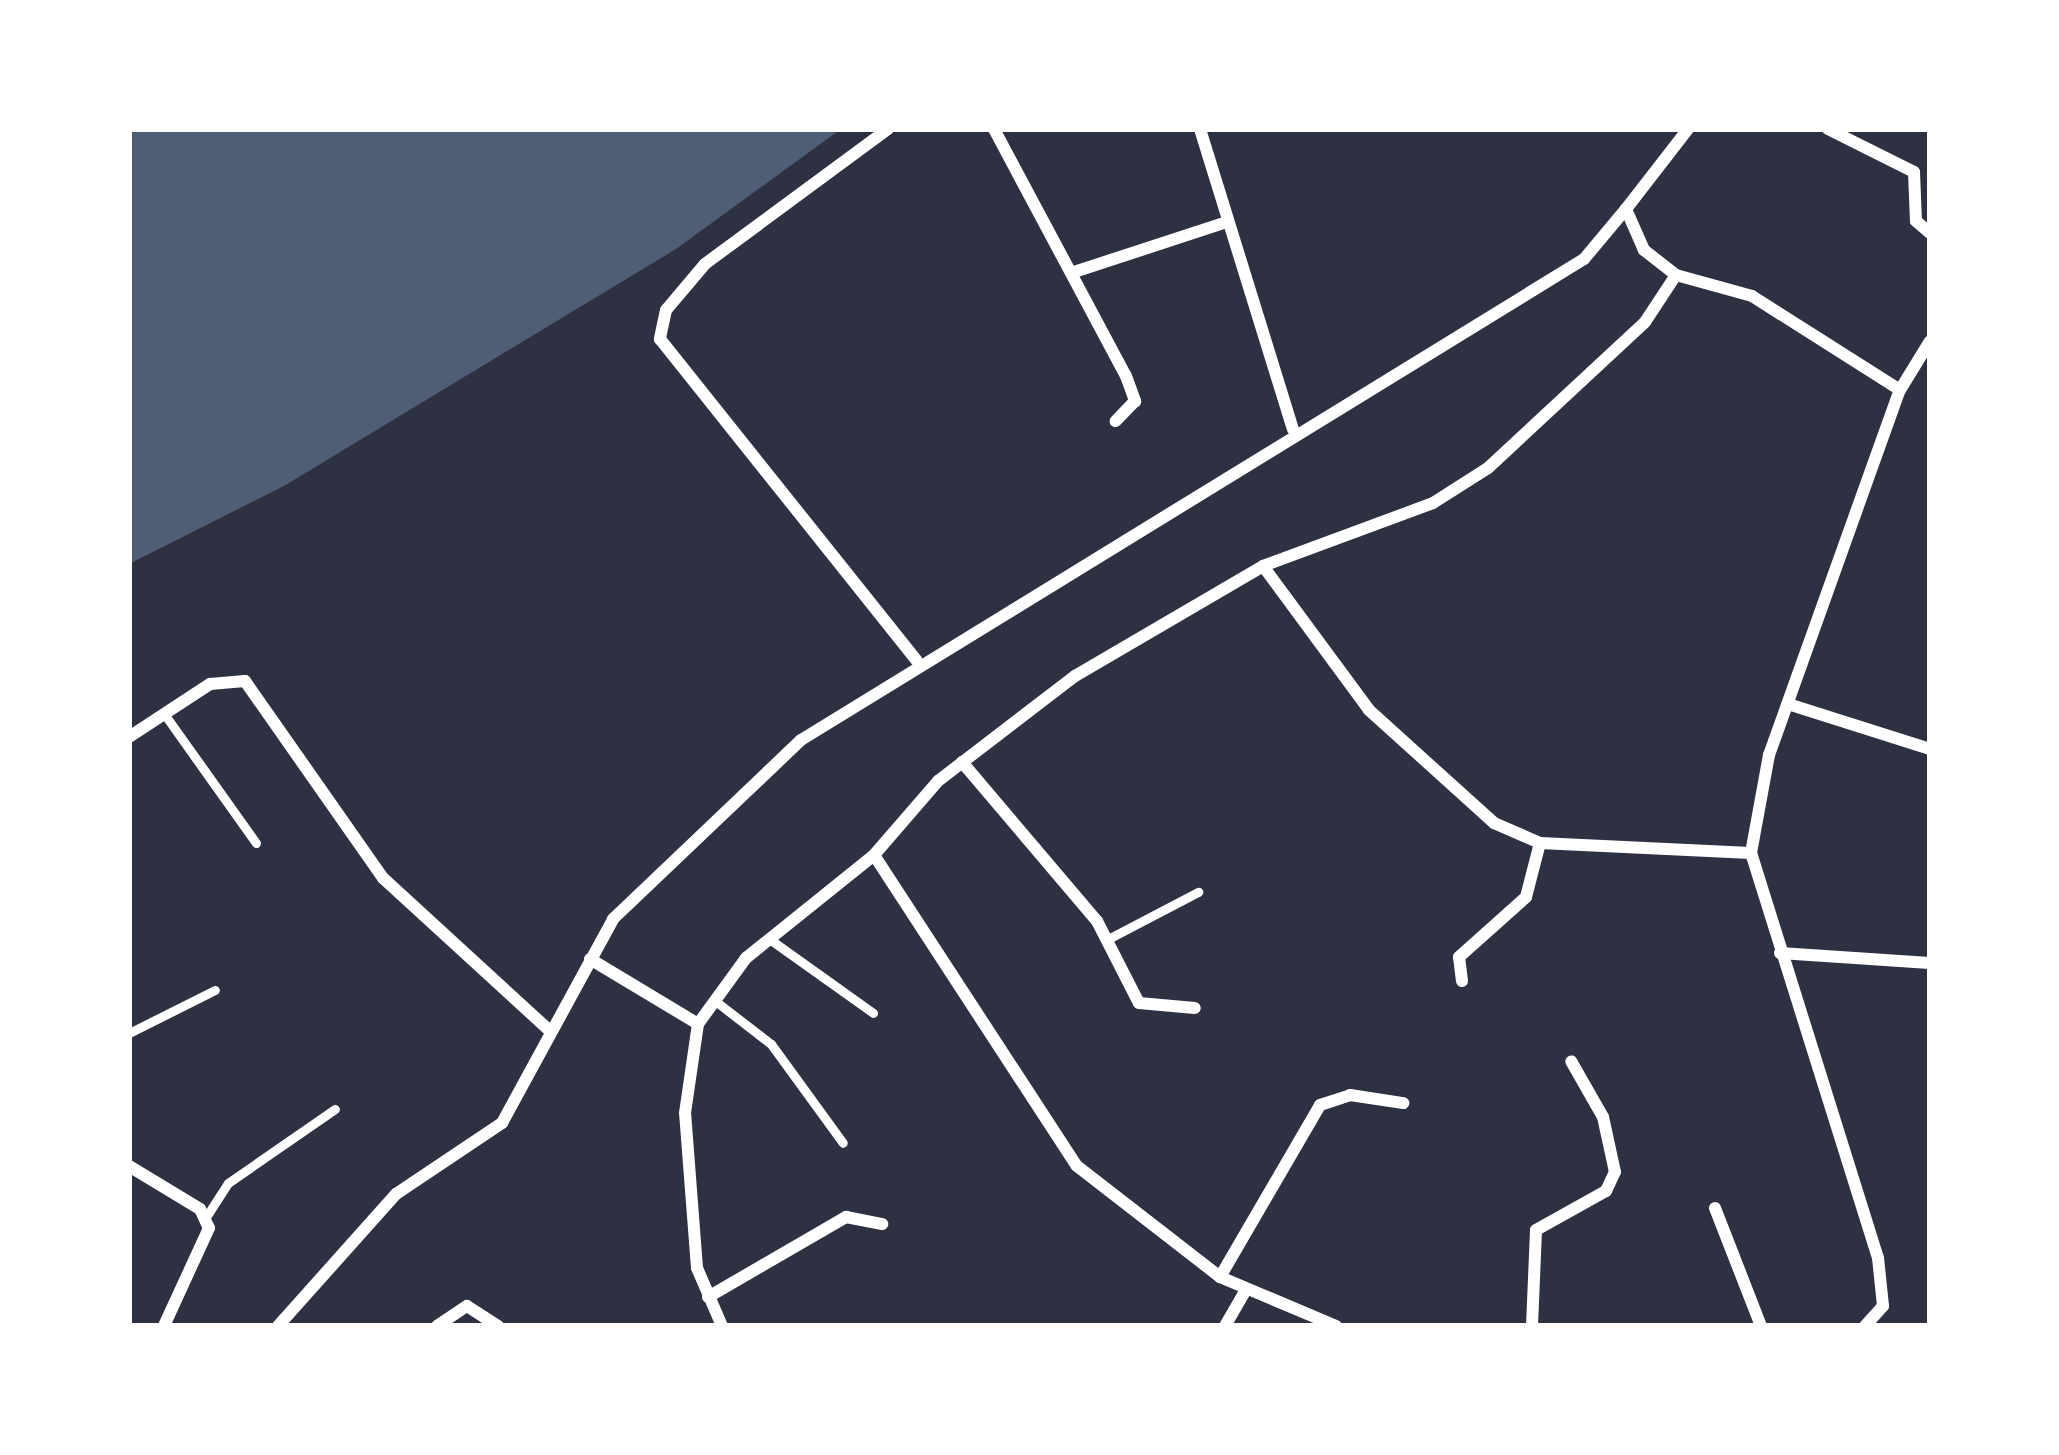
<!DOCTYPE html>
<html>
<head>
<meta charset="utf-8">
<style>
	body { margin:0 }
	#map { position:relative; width:2059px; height:1455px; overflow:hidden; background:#2d3142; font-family:Overpass,sans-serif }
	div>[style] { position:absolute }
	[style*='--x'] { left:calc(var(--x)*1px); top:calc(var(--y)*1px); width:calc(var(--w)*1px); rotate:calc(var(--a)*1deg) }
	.water>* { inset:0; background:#4f5d75 }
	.service>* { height:9px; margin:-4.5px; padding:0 4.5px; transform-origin:4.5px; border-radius:4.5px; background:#fff }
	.minor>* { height:12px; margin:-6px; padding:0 6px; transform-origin:6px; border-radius:6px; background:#fff }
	span { translate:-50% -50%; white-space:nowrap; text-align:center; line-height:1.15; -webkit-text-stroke:9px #fff; paint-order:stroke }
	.frame { position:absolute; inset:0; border:132px solid #fff; pointer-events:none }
</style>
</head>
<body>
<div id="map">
	<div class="water">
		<div style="clip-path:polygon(129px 129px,841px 129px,676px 249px,284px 486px,129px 564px)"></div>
	</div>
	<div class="service">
		<div style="--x:165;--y:715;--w:157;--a:54.6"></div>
		<div style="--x:768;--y:938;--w:129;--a:35.5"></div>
		<div style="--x:1108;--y:939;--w:102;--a:-27.6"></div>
		<div style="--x:714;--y:1000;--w:72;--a:37.7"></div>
		<div style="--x:771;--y:1044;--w:122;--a:54"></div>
		<div style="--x:129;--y:1033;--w:96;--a:-26.6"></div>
		<div style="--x:206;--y:1217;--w:40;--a:-57.1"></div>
		<div style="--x:228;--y:1183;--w:130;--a:-34.7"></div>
	</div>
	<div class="minor">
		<div style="--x:888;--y:129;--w:227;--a:143.6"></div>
		<div style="--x:705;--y:264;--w:60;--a:130.3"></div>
		<div style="--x:666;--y:310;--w:30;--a:102"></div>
		<div style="--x:660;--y:339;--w:411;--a:51.4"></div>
		<div style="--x:994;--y:129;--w:280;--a:61.9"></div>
		<div style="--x:1126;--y:376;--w:27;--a:70"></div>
		<div style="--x:1135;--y:401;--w:28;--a:134"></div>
		<div style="--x:1200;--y:129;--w:314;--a:72.8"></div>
		<div style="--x:1828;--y:129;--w:96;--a:26.6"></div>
		<div style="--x:1914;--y:172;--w:49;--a:87.7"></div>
		<div style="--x:1916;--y:221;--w:18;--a:41"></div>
		<div style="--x:1074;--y:272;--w:158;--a:-18.1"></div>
		<div style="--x:1676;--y:275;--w:79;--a:15.4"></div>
		<div style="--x:1752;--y:296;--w:175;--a:32.4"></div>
		<div style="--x:1263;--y:566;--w:179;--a:53.6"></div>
		<div style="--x:1369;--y:710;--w:169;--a:42.1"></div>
		<div style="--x:1494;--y:823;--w:50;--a:23.5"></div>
		<div style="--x:1540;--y:843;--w:211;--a:2.7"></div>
		<div style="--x:1788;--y:704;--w:149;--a:17.6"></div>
		<div style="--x:129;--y:737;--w:97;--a:-33.2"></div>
		<div style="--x:210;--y:684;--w:35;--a:-5"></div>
		<div style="--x:245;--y:681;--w:241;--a:55"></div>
		<div style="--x:383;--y:878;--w:225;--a:42.5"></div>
		<div style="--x:962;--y:762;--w:209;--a:49.7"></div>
		<div style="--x:1097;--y:921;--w:92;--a:62.9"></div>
		<div style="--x:1139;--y:1003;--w:56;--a:5.1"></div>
		<div style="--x:874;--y:855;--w:371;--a:56.9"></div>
		<div style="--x:1077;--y:1166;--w:181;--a:37.8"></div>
		<div style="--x:1220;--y:1277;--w:126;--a:22.9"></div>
		<div style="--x:1780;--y:953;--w:150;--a:3.8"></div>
		<div style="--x:590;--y:959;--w:126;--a:31"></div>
		<div style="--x:1462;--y:981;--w:24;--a:-97"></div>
		<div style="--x:1459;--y:957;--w:90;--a:-41.8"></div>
		<div style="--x:1526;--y:897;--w:56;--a:-75.5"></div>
		<div style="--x:129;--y:1166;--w:83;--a:31.2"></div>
		<div style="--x:200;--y:1209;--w:21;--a:65"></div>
		<div style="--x:209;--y:1228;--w:108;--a:114.7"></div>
		<div style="--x:1715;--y:1208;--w:127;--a:68.7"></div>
		<div style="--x:1220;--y:1277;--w:199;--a:-59.8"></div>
		<div style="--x:1320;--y:1105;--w:32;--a:-18"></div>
		<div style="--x:1350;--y:1095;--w:54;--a:8.6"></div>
		<div style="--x:708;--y:1297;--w:160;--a:-30.1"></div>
		<div style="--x:846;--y:1217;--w:37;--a:11"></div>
		<div style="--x:278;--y:1326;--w:177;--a:-48.2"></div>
		<div style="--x:396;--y:1194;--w:128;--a:-33.8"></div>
		<div style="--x:502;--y:1123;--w:232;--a:-61.4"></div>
		<div style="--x:613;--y:919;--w:260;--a:-43.6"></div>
		<div style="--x:801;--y:740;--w:919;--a:-31.56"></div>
		<div style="--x:1584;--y:259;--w:65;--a:-50"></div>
		<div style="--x:437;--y:1326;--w:36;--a:-34"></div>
		<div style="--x:467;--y:1306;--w:37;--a:33"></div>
		<div style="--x:722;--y:1326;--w:63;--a:-113.3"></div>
		<div style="--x:697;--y:1268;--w:155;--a:-94.4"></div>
		<div style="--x:685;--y:1113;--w:90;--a:-81.7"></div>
		<div style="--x:698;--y:1024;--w:82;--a:-54"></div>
		<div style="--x:746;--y:958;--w:164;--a:-38.8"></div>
		<div style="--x:874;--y:855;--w:98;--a:-49.1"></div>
		<div style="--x:938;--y:781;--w:173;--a:-37.5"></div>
		<div style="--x:1075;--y:676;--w:218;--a:-30.3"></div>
		<div style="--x:1263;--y:566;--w:181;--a:-20.3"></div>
		<div style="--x:1433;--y:503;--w:65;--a:-32.5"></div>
		<div style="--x:1488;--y:468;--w:214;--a:-42.9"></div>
		<div style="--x:1645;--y:322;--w:56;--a:-56.6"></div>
		<div style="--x:1676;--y:275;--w:41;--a:-142"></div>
		<div style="--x:1644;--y:250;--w:45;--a:-113.7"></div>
		<div style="--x:1626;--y:209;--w:101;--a:-52.2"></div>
		<div style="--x:1225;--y:1326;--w:39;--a:-60"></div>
		<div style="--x:1532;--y:1326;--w:96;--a:-87.6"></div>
		<div style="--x:1536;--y:1230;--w:80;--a:-29.1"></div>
		<div style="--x:1606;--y:1191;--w:21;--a:-65"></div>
		<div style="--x:1615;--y:1172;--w:56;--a:-102.3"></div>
		<div style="--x:1603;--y:1117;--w:64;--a:-119.7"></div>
		<div style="--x:1865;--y:1326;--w:27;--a:-48"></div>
		<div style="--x:1883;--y:1306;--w:48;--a:-95.9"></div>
		<div style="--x:1878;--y:1258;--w:424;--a:-107.4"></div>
		<div style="--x:1751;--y:853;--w:100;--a:-79.6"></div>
		<div style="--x:1769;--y:755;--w:388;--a:-70.3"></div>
		<div style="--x:1900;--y:390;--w:57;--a:-58.5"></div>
	</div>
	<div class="frame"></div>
</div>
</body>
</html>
